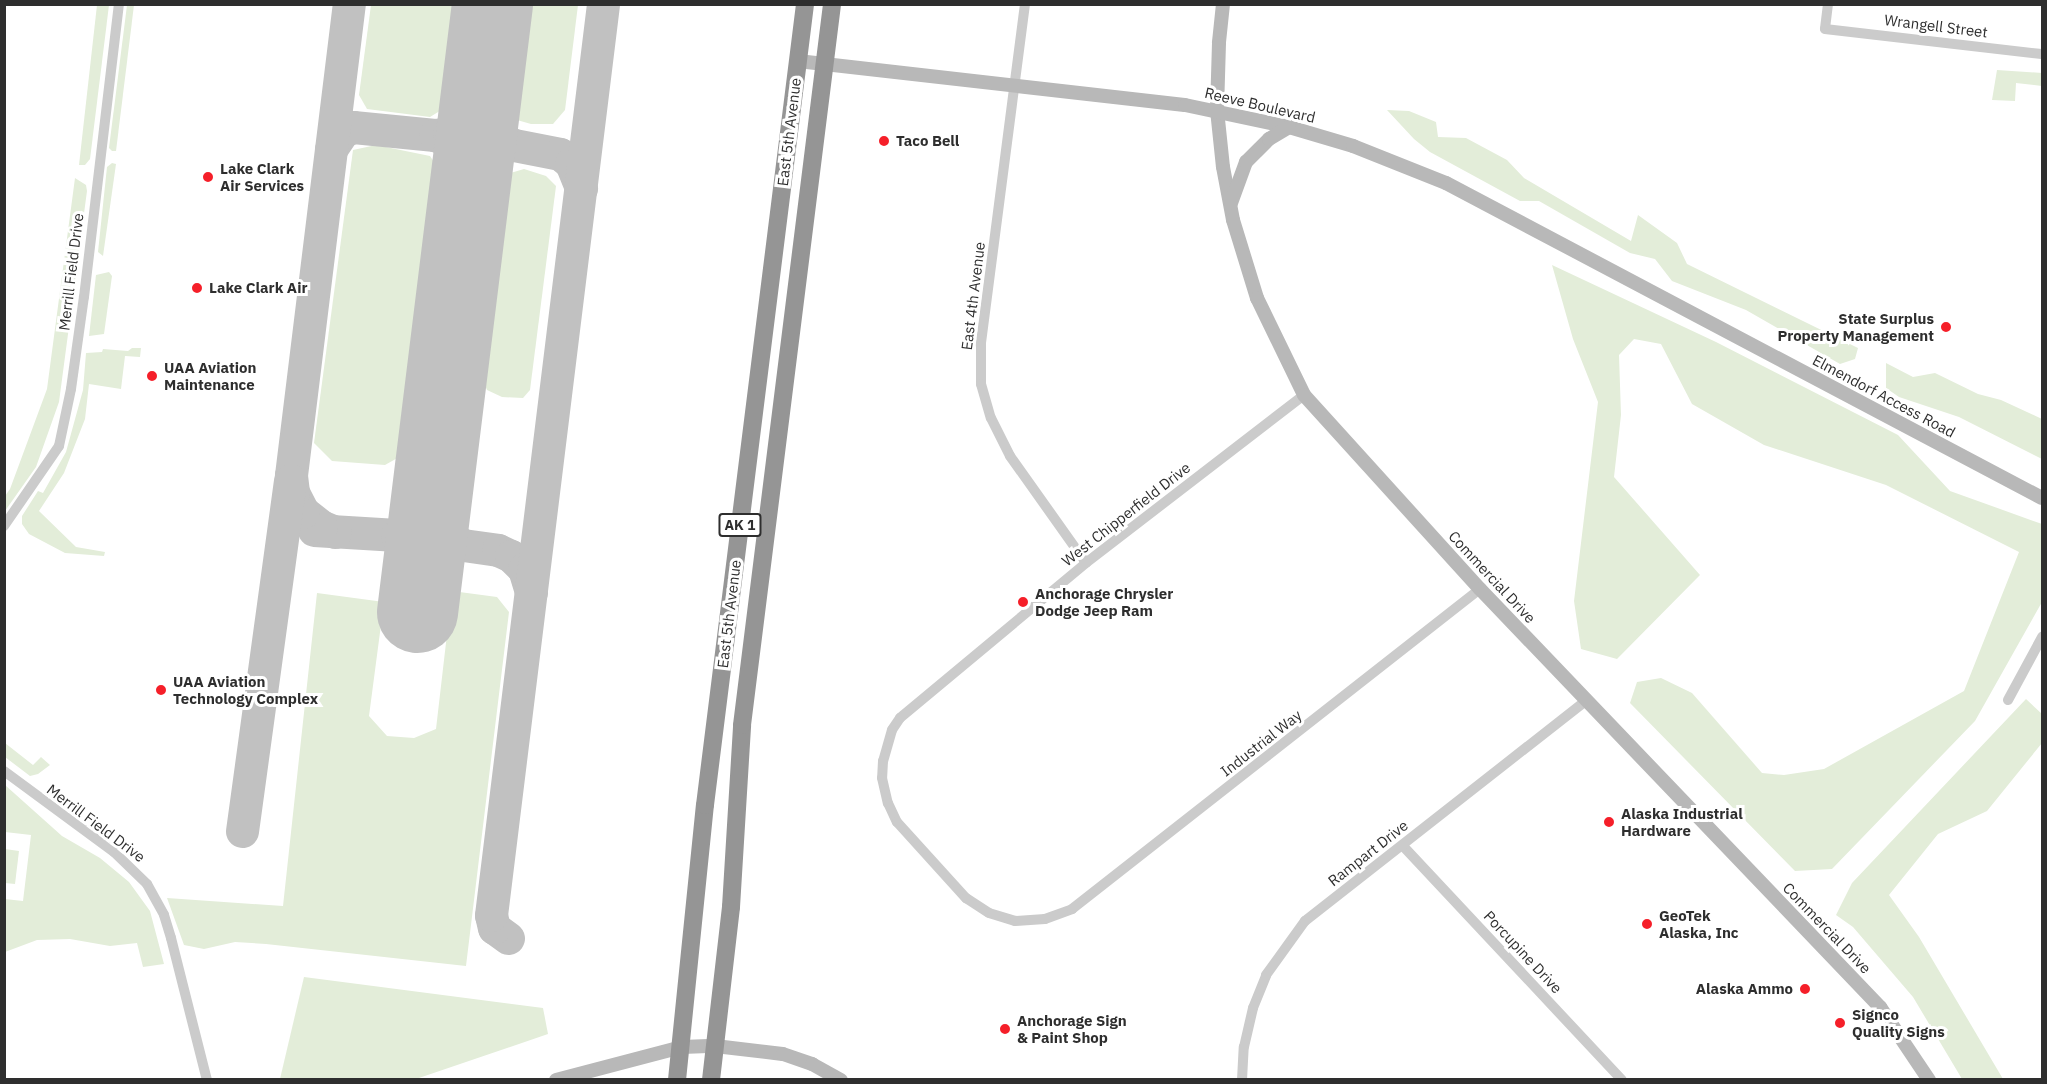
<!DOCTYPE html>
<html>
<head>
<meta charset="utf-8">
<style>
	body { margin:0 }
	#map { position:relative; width:2047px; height:1084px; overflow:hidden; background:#fff; font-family:"IBM Plex Sans",sans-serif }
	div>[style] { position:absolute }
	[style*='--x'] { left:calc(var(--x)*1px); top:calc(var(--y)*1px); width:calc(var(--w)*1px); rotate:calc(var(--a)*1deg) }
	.green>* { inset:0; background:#e3edd9 }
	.taxiway>* { height:33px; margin:-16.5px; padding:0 16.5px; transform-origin:16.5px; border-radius:16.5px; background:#c1c1c1 }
	.runway>* { height:81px; margin:-40.5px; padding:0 40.5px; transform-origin:40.5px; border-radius:40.5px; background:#c1c1c1 }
	.street>* { height:10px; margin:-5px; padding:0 5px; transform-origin:5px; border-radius:5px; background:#cbcbcb }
	.secondary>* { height:14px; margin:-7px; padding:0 7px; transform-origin:7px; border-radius:7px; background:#b8b8b8 }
	.highway>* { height:18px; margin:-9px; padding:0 9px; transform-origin:9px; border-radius:9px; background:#959595 }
	.dots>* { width:16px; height:16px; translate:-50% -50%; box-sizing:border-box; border:3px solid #fff; border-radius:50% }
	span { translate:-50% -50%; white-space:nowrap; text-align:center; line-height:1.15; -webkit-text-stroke:6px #fff; paint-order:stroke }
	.shield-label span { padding:2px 4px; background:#fff; border:2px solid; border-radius:4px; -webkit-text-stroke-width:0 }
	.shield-label { font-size:14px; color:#2e2e2e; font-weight:700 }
	.street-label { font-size:15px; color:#2e2e2e }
	.poi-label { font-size:15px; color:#2e2e2e; font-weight:700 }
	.left { translate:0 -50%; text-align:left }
	.right { translate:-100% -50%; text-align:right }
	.frame { position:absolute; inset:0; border:6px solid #2e2e2e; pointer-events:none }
</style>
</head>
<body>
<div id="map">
	<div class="green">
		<div style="clip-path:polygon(97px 5px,109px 5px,90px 159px,85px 165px,79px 165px)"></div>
		<div style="clip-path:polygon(127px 5px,134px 5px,116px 151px,112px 151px,109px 148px)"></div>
		<div style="clip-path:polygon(371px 5px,456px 5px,443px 109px,430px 117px,367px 109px,359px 95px)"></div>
		<div style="clip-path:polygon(526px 5px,578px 5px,565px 110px,553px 124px,531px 124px,517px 120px,512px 109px)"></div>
		<div style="clip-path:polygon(1997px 70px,2042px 73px,2042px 86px,2016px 83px,2015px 101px,1992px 100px)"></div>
		<div style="clip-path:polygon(1387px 110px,1409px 111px,1436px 122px,1438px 137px,1466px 138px,1507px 160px,1524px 178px,1631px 241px,1638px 215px,1677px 243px,1687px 264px,1858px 348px,1855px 359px,1840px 364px,1746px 310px,1672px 281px,1655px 259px,1630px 253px,1539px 201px,1520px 201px,1430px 152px,1414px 139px)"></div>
		<div style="clip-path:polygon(376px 145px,430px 156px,440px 171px,401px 456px,385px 465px,332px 461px,314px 443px,353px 150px)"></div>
		<div style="clip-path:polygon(112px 163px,116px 164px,103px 256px,98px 252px,107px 167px)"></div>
		<div style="clip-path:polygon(524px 169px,546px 176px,556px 186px,530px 390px,523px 398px,502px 397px,487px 390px,481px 376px,501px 187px,507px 174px)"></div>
		<div style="clip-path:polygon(75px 178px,86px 185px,87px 191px,59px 402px,36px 467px,5px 511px,5px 496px,10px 489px,47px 389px)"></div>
		<div style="clip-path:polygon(1552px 265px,1716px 342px,1898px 435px,1950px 491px,2042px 524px,2042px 602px,1975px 721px,1832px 869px,1795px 871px,1630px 703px,1637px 682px,1661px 678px,1692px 693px,1762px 773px,1784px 775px,1824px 769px,1964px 691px,2019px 552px,1886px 485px,1764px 445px,1692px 404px,1661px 344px,1634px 339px,1619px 355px,1621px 415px,1614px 477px,1700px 575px,1617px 659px,1581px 649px,1574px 601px,1598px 402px,1573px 339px)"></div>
		<div style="clip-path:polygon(109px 272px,112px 276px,104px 334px,89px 336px,96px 275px)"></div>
		<div style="clip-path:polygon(132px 348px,141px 348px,140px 357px,125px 356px,121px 389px,89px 384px,85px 419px,64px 473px,39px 511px,76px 547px,105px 552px,104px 556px,65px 553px,29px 534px,22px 524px,22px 516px,38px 491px,43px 493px,66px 452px,83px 390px,86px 353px,102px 352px,103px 349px,128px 351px)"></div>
		<div style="clip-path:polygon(1886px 363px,1913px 377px,1935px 373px,1978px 394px,2001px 400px,2042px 419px,2042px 459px,1959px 417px,1899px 397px,1886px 388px)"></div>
		<div style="clip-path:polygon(452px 591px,497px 597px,509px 612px,466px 966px,266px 944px,235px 942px,204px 949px,184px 945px,167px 898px,283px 906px,317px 593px,384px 602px,369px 716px,387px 736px,414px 738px,436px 729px)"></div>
		<div style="clip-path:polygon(2026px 699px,2042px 714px,2042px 743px,1987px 811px,1938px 834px,1889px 895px,1919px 937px,2003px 1079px,1962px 1079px,1913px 997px,1853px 927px,1836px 915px,1852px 883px)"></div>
		<div style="clip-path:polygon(5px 743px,33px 765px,41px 757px,50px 765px,38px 774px,30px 776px,5px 757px)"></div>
		<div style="clip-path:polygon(5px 785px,62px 836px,100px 858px,129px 882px,150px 911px,164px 964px,143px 967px,137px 943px,110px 946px,70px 939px,37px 940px,5px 952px,5px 899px,23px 901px,31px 835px,5px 832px)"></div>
		<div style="clip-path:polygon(5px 849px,19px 851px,15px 884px,5px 883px)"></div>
		<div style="clip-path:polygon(304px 977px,543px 1008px,548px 1034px,416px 1079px,280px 1079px)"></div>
	</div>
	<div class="taxiway">
		<div style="--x:481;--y:93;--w:26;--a:81"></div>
		<div style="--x:485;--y:119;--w:20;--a:57"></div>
		<div style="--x:496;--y:136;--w:20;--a:27"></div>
		<div style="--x:514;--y:145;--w:47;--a:11.1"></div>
		<div style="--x:560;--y:154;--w:14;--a:39"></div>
		<div style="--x:571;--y:163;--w:27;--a:68"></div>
		<div style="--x:435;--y:135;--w:15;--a:23"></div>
		<div style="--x:449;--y:141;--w:16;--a:45"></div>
		<div style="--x:460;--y:152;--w:13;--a:63"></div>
		<div style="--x:466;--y:164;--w:17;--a:77"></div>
		<div style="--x:331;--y:149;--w:22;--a:-56"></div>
		<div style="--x:343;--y:131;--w:11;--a:-22"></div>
		<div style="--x:353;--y:127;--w:82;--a:5.6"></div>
		<div style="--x:435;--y:135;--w:14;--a:-8"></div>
		<div style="--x:449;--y:133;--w:23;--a:-34"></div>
		<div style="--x:468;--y:120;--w:30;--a:-64"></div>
		<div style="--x:431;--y:496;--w:31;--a:71"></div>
		<div style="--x:441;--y:525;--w:16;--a:52"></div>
		<div style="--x:451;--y:538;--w:14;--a:30"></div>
		<div style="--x:463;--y:545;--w:35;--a:8"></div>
		<div style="--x:498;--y:550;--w:14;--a:25"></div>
		<div style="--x:511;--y:556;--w:18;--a:45"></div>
		<div style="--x:524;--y:569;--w:24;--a:73"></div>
		<div style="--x:314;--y:530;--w:83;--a:3.4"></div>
		<div style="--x:397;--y:535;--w:22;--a:-36"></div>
		<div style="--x:415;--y:522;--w:31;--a:-58"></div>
		<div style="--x:335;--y:532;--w:15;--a:-157"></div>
		<div style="--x:321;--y:526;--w:23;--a:-142"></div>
		<div style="--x:303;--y:512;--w:22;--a:-117"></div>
		<div style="--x:293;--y:492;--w:17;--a:-97"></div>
		<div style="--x:291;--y:475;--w:475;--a:-83"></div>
		<div style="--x:242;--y:831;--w:354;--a:-82.2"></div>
		<div style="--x:508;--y:938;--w:17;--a:-144"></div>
		<div style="--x:494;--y:928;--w:13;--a:-103"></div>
		<div style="--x:491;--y:915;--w:918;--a:-82.99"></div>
	</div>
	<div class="runway">
		<div style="--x:417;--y:612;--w:613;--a:-82.97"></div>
	</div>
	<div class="street">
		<div style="--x:1025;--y:4;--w:344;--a:97.4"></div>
		<div style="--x:981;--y:345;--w:39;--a:90"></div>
		<div style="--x:981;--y:384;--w:35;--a:74"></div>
		<div style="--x:991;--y:418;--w:42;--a:63.4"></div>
		<div style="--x:1010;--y:456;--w:131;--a:54.6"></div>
		<div style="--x:1828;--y:4;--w:25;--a:97"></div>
		<div style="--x:1825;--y:29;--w:218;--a:6.6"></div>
		<div style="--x:1304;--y:395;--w:275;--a:142.4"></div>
		<div style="--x:1086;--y:563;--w:242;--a:140.2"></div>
		<div style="--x:900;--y:718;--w:14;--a:124"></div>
		<div style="--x:892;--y:730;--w:32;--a:106"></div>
		<div style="--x:883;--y:761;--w:17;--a:93"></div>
		<div style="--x:882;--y:778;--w:26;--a:77"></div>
		<div style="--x:888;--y:803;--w:21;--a:65"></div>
		<div style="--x:897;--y:822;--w:103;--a:47.8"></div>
		<div style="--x:966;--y:898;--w:27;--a:33"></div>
		<div style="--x:989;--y:913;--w:27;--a:17"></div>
		<div style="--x:1015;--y:921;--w:30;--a:-4"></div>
		<div style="--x:1045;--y:919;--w:29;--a:-20"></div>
		<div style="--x:1072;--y:909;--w:519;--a:-38.11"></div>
		<div style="--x:4;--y:526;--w:97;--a:-55.5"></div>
		<div style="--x:59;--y:446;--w:58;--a:-78.1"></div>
		<div style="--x:71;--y:389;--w:93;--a:-82"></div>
		<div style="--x:84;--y:297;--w:295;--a:-83.2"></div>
		<div style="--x:2008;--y:700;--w:72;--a:-61.6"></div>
		<div style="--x:4;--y:771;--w:137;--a:36.4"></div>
		<div style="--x:114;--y:852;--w:46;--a:44.1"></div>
		<div style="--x:147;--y:884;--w:35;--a:61"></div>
		<div style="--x:164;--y:915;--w:24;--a:73"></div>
		<div style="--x:171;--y:938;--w:146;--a:75.8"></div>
		<div style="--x:1403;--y:846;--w:320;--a:46.9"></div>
		<div style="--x:1242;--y:1080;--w:33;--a:-87"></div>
		<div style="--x:1244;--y:1047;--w:40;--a:-77"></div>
		<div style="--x:1253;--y:1008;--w:35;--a:-68"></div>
		<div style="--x:1266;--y:975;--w:67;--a:-54.2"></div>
		<div style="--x:1305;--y:921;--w:357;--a:-38.1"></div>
	</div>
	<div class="secondary">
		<div style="--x:1223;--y:4;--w:39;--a:96"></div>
		<div style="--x:1219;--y:43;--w:67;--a:91.7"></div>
		<div style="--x:1217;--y:110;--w:57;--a:84"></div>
		<div style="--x:1223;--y:167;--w:54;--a:79.3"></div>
		<div style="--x:1233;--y:220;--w:82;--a:72.9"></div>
		<div style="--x:1257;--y:298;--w:108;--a:64.1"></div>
		<div style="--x:1304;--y:395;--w:262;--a:47.8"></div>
		<div style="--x:1480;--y:589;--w:579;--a:46.26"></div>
		<div style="--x:1880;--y:1007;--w:88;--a:56.1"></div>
		<div style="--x:798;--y:61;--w:389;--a:6.5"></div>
		<div style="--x:1185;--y:105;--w:106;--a:11.9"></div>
		<div style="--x:1289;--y:127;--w:67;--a:16.5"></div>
		<div style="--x:1353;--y:146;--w:100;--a:21.7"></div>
		<div style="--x:1446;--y:183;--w:674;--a:27.86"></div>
		<div style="--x:1231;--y:203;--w:44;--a:-69.9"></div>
		<div style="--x:1246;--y:162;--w:33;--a:-45"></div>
		<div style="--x:1269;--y:139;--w:23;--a:-31"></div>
		<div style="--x:556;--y:1080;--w:130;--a:-14.7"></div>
		<div style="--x:682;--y:1047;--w:33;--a:-2"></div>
		<div style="--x:715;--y:1046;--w:68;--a:6.7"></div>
		<div style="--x:783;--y:1054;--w:31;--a:19"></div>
		<div style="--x:812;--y:1064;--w:33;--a:29"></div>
	</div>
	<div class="highway">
		<div style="--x:677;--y:1080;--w:276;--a:-84.2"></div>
		<div style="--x:705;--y:805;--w:807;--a:-82.88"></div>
		<div style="--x:711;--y:1080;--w:174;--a:-83.4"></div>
		<div style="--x:731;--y:907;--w:182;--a:-86.5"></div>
		<div style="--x:742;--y:725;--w:727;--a:-82.88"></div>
	</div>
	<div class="dots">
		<div style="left:884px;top:141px;background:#f51f29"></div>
		<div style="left:208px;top:177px;background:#f51f29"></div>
		<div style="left:197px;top:288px;background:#f51f29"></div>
		<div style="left:1946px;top:327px;background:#f51f29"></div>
		<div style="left:152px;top:376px;background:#f51f29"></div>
		<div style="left:1023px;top:602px;background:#f51f29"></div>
		<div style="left:161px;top:690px;background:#f51f29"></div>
		<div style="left:1609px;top:822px;background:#f51f29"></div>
		<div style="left:1647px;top:924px;background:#f51f29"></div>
		<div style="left:1805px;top:989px;background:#f51f29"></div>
		<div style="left:1840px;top:1023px;background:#f51f29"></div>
		<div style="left:1005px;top:1029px;background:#f51f29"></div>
	</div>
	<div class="shield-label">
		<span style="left:740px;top:525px">AK 1</span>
	</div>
	<div class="street-label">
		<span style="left:1936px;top:26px;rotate:7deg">Wrangell Street</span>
		<span style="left:1260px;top:105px;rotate:13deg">Reeve Boulevard</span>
		<span style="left:789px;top:132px;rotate:-83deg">East 5th Avenue</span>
		<span style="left:71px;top:272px;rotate:-83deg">Merrill Field Drive</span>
		<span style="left:973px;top:296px;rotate:-83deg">East 4th Avenue</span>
		<span style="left:1884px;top:396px;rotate:28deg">Elmendorf Access Road</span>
		<span style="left:1126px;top:514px;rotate:-38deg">West Chipperfield Drive</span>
		<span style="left:1492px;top:577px;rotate:47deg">Commercial Drive</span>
		<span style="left:729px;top:614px;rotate:-83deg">East 5th Avenue</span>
		<span style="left:1261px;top:743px;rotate:-38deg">Industrial Way</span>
		<span style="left:96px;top:823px;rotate:37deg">Merrill Field Drive</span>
		<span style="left:1368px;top:853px;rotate:-38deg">Rampart Drive</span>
		<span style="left:1827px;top:928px;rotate:46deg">Commercial Drive</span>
		<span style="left:1523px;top:952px;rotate:47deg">Porcupine Drive</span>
	</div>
	<div class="poi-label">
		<span class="left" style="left:896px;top:141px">Taco Bell</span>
		<span class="left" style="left:220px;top:177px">Lake Clark<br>Air Services</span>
		<span class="left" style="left:209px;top:288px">Lake Clark Air</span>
		<span class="right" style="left:1934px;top:327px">State Surplus<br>Property Management</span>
		<span class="left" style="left:164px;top:376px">UAA Aviation<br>Maintenance</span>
		<span class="left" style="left:1035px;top:602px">Anchorage Chrysler<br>Dodge Jeep Ram</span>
		<span class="left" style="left:173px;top:690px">UAA Aviation<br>Technology Complex</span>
		<span class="left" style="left:1621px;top:822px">Alaska Industrial<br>Hardware</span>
		<span class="left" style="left:1659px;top:924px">GeoTek<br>Alaska, Inc</span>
		<span class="right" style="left:1793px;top:989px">Alaska Ammo</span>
		<span class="left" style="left:1852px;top:1023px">Signco<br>Quality Signs</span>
		<span class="left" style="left:1017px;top:1029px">Anchorage Sign<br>&amp; Paint Shop</span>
	</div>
	<div class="frame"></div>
</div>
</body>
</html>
